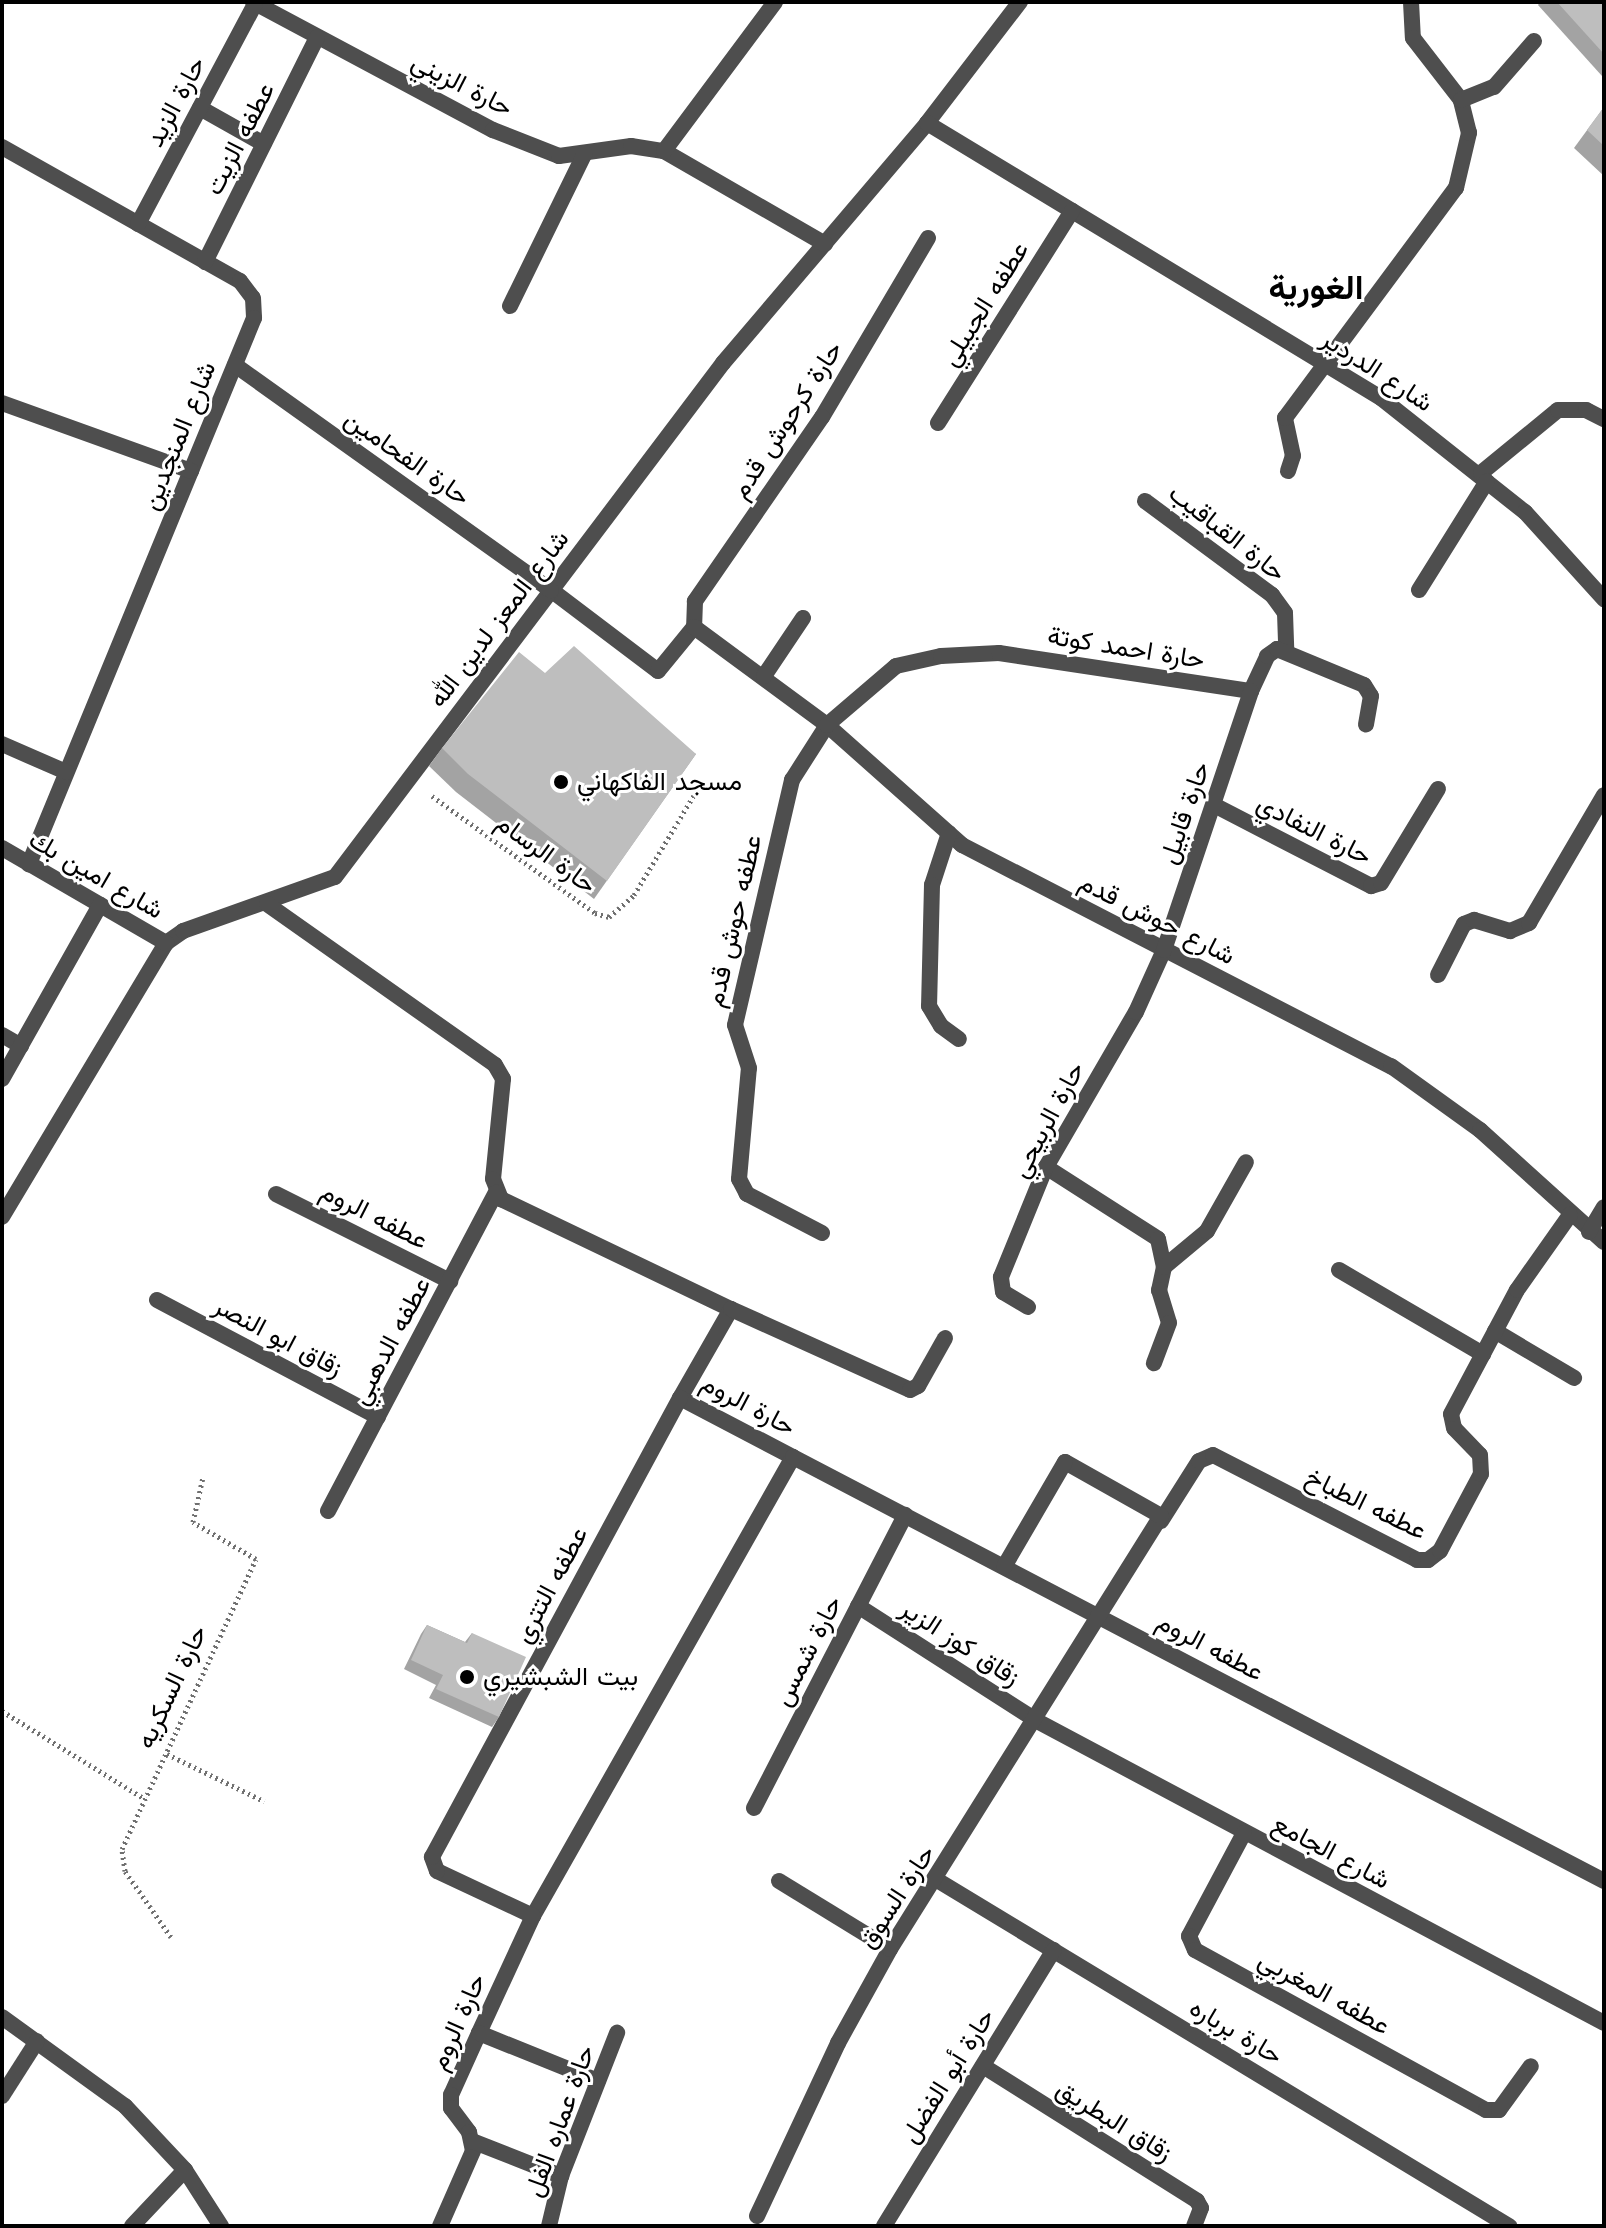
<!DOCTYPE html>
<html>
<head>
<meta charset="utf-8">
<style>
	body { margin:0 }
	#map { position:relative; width:1606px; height:2228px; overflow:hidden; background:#fff; font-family:"Work Sans",Vazirmatn,sans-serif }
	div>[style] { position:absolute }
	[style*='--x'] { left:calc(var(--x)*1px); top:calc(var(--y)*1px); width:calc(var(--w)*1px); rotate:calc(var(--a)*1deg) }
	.path>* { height:5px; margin-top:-2.5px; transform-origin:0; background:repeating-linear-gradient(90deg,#707070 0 2px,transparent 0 6px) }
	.service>* { height:16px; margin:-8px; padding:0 8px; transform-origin:8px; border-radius:8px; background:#4e4e4e }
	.pedestrian>* { height:16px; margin:-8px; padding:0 8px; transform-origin:8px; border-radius:8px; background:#4e4e4e }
	.minor>* { height:16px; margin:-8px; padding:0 8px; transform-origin:8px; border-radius:8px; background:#4e4e4e }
	.wall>* { inset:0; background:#a3a3a3 }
	.building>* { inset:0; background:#bebebe }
	.dots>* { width:22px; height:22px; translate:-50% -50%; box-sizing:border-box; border:4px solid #fff; border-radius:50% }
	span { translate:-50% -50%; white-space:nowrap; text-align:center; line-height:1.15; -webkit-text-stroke:6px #fff; paint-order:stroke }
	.street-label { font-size:26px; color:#000 }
	.poi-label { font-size:26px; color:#000 }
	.left { translate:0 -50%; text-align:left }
	.district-label { font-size:34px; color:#000; font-weight:700 }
	.frame { position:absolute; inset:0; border:4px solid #000; pointer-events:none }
</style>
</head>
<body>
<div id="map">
	<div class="path">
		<div style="--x:432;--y:796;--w:201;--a:35.7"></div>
		<div style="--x:595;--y:913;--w:15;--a:16"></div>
		<div style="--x:609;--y:917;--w:33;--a:-41"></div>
		<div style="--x:634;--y:895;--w:128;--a:-59"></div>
		<div style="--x:2;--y:1711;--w:168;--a:31.6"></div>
		<div style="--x:167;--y:1754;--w:108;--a:25.9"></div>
		<div style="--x:171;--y:1937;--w:80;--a:-124.9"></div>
		<div style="--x:125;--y:1871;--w:22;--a:-98"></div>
		<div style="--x:122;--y:1849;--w:319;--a:-65.2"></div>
		<div style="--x:256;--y:1559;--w:73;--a:-149.6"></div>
		<div style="--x:193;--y:1522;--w:46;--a:-77.5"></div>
	</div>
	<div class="service">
		<div style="--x:1456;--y:188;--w:57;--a:-76.7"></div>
		<div style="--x:1469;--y:133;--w:34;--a:-104"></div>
		<div style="--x:551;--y:590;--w:134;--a:37.1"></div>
		<div style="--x:658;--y:671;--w:57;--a:-50.7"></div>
	</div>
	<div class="pedestrian">
		<div style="--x:2;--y:1217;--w:319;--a:-59.1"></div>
		<div style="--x:166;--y:943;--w:21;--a:-35"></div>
		<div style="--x:183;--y:931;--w:161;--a:-19.6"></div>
		<div style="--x:335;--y:877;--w:644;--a:-52.95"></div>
		<div style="--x:723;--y:363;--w:315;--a:-49.6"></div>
		<div style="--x:927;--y:123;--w:153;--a:-52.5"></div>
	</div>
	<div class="minor">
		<div style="--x:253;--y:2;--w:272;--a:28.1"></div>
		<div style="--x:493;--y:130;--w:71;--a:21.5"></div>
		<div style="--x:559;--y:156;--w:73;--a:-7.9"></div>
		<div style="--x:631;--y:146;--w:33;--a:9"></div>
		<div style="--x:664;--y:151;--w:186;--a:30"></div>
		<div style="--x:1411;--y:2;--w:36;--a:87"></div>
		<div style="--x:1413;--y:38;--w:78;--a:52.3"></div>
		<div style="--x:1461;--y:100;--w:35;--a:-22"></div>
		<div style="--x:1494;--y:87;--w:61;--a:-49"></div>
		<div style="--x:200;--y:108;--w:73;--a:29.4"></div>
		<div style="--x:927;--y:123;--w:531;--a:31.2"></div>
		<div style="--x:1381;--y:398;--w:184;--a:38.4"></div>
		<div style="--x:1525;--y:512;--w:118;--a:47.8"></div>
		<div style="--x:2;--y:147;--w:273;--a:29.4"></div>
		<div style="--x:240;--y:281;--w:21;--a:53"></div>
		<div style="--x:253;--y:298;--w:20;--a:87"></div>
		<div style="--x:254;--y:318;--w:591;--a:112.4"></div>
		<div style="--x:664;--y:151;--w:186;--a:-53.3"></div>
		<div style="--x:138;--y:224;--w:249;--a:-62"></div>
		<div style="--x:928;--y:238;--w:208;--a:120.6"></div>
		<div style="--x:822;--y:417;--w:224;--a:124.6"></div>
		<div style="--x:695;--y:601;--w:26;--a:92"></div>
		<div style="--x:694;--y:627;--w:165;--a:36.4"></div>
		<div style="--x:827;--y:725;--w:181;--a:41.6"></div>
		<div style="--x:962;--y:845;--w:483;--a:27.3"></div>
		<div style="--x:1391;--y:1066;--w:110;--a:35.7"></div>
		<div style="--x:1480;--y:1130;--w:167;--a:42.1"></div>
		<div style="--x:205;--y:262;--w:251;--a:-63.5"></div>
		<div style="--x:510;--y:306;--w:170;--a:-63.9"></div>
		<div style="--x:235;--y:365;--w:388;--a:35.5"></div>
		<div style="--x:2;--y:403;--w:201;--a:19.8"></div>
		<div style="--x:938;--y:423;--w:251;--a:-57.7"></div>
		<div style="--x:1288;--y:471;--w:16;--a:-72"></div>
		<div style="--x:1293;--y:456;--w:39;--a:-102"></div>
		<div style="--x:1285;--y:418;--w:287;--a:-53.4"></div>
		<div style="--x:1481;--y:473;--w:99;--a:-39.3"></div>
		<div style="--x:1558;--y:410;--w:28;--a:0"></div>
		<div style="--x:1586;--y:410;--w:20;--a:27"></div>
		<div style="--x:1145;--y:501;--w:158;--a:36.5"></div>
		<div style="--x:1272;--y:595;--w:22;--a:54"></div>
		<div style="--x:1285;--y:613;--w:37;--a:88"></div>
		<div style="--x:1419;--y:590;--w:128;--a:-58"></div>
		<div style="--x:764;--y:676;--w:70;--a:-56.1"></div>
		<div style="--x:2;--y:744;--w:70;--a:23.6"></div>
		<div style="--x:1214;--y:805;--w:177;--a:27.3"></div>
		<div style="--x:1371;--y:886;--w:10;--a:-17"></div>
		<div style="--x:1381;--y:883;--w:110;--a:-58.8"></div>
		<div style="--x:949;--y:833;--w:55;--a:108.1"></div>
		<div style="--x:932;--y:885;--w:121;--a:91.4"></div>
		<div style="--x:929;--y:1006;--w:23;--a:59"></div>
		<div style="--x:941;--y:1026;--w:22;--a:36"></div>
		<div style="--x:2;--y:848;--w:190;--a:30.1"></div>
		<div style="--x:267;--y:904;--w:279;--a:35.2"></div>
		<div style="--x:495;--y:1065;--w:16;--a:60"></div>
		<div style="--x:503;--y:1079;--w:100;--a:95.7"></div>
		<div style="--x:493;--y:1179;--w:22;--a:68"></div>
		<div style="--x:501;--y:1199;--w:255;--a:25.6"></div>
		<div style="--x:731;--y:1309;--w:103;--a:119.8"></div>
		<div style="--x:680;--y:1398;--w:127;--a:27.6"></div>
		<div style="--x:793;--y:1457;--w:528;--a:119.53"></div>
		<div style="--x:533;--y:1916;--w:129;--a:114.8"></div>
		<div style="--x:479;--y:2033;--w:68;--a:114.3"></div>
		<div style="--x:451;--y:2095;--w:13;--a:90"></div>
		<div style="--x:451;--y:2108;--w:30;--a:53"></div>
		<div style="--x:469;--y:2132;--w:19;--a:78"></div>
		<div style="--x:473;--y:2151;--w:82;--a:113.7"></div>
		<div style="--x:1438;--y:975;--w:57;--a:-63"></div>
		<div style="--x:1464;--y:924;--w:11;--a:-22"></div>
		<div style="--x:1474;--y:920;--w:38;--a:17"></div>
		<div style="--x:1510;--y:931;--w:21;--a:-23"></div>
		<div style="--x:1529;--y:923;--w:148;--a:-59.6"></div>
		<div style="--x:2;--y:1035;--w:22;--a:30"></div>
		<div style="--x:2;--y:1079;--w:200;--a:-60.6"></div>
		<div style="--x:1046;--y:1167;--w:133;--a:32.7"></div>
		<div style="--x:1158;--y:1239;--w:29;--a:78"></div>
		<div style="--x:1164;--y:1267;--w:24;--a:102"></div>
		<div style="--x:1159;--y:1290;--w:34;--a:73"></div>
		<div style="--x:1169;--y:1323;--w:43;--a:110.6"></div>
		<div style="--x:276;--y:1194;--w:195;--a:26.6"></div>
		<div style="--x:1589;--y:1232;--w:29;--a:-59"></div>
		<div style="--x:822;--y:1233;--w:85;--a:-152.5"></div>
		<div style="--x:747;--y:1194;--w:17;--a:-118"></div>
		<div style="--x:739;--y:1179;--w:111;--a:-84.9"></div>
		<div style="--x:749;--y:1068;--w:45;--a:-108"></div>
		<div style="--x:735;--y:1025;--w:252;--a:-76.9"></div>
		<div style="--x:792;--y:780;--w:65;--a:-57.5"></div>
		<div style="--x:827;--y:725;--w:91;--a:-40.5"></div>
		<div style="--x:896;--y:666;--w:46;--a:-12.5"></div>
		<div style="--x:941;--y:656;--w:58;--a:-3"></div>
		<div style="--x:999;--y:653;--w:255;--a:8.6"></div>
		<div style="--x:1251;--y:691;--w:38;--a:-65"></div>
		<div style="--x:1267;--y:656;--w:12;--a:-35"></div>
		<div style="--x:1277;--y:649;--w:94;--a:22.5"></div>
		<div style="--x:1364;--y:685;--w:13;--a:58"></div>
		<div style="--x:1371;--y:696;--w:29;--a:100"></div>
		<div style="--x:1164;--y:1267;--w:56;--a:-39.9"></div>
		<div style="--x:1207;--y:1231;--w:79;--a:-60.5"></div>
		<div style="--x:1339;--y:1270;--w:167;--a:30.3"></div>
		<div style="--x:157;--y:1300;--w:250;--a:27.9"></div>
		<div style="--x:1028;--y:1307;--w:29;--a:-149"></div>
		<div style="--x:1003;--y:1292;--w:15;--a:-98"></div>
		<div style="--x:1001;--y:1277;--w:119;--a:-67.8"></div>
		<div style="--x:1046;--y:1167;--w:179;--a:-59.9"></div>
		<div style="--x:1136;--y:1012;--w:68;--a:-65.7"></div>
		<div style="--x:1164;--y:950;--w:273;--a:-71.4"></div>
		<div style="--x:731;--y:1309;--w:196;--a:24.3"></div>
		<div style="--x:910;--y:1390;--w:9;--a:-27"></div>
		<div style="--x:918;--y:1386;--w:55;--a:-60.6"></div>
		<div style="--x:1495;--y:1331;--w:92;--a:30.7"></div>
		<div style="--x:793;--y:1457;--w:915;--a:27.6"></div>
		<div style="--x:328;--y:1511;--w:360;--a:-62.2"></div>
		<div style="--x:1161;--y:1521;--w:71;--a:-57.7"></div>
		<div style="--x:1199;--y:1461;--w:15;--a:-23"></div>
		<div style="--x:1213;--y:1455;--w:229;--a:27.2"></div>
		<div style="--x:1417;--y:1560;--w:11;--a:0"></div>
		<div style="--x:1428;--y:1560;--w:15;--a:-37"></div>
		<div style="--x:1440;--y:1551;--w:87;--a:-62"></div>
		<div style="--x:1481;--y:1474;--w:19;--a:-93"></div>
		<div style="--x:1480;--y:1455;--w:37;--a:-134"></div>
		<div style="--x:1454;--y:1428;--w:14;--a:-102"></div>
		<div style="--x:1451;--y:1414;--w:140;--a:-62"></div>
		<div style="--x:1517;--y:1290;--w:92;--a:-54.8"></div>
		<div style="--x:858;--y:1606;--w:213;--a:32.7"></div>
		<div style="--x:1037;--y:1721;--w:642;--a:28.04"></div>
		<div style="--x:754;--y:1808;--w:330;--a:-62.7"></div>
		<div style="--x:1244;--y:1833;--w:117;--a:118.1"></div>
		<div style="--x:1189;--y:1936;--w:15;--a:67"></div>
		<div style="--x:1195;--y:1950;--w:332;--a:28.8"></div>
		<div style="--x:1486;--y:2110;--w:13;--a:0"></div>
		<div style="--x:1499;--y:2110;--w:54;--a:-54"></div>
		<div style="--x:937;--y:1880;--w:669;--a:31.17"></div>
		<div style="--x:779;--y:1881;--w:130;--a:31.5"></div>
		<div style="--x:533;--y:1916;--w:106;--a:-154.9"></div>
		<div style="--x:437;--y:1871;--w:15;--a:-110"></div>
		<div style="--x:432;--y:1857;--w:522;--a:-61.62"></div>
		<div style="--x:2;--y:2017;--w:152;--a:35.9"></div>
		<div style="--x:125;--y:2106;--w:88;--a:46.8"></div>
		<div style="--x:185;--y:2170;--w:67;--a:57.3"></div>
		<div style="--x:479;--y:2033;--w:128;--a:22"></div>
		<div style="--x:983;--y:2066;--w:253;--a:32.2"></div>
		<div style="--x:1197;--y:2201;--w:8;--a:60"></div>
		<div style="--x:1201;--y:2208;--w:19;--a:111"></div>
		<div style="--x:2;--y:2096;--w:65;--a:-57.5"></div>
		<div style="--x:472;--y:2141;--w:96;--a:21.5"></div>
		<div style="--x:757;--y:2216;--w:191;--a:-64.9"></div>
		<div style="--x:838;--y:2043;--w:107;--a:-61"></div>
		<div style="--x:890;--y:1949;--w:511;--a:-57.96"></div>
		<div style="--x:1161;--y:1516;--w:110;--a:-150.6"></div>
		<div style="--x:1065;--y:1462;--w:121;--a:120.2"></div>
		<div style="--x:132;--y:2226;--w:77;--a:-46.6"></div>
		<div style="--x:549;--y:2226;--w:51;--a:-76.5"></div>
		<div style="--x:561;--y:2176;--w:154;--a:-68.6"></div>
		<div style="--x:884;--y:2226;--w:324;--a:-58.4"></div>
	</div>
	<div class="wall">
		<div style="clip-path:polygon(1540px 2px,1604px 2px,1604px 74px,1602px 76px,1538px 5px)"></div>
		<div style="clip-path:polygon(1604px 107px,1604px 176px,1574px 148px)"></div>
		<div style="clip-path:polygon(545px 673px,696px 754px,594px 899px,456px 792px,429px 766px,442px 748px)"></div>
		<div style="clip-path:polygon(427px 1625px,465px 1642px,472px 1633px,499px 1717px,492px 1727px,429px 1698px,436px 1685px,404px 1669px,421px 1634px)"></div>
	</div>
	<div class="building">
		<div style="clip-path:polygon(1557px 2px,1604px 2px,1604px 54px)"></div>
		<div style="clip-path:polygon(1604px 107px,1604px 146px,1587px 130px)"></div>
		<div style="clip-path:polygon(574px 646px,696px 754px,607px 881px,468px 774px,442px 748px,519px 652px,545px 673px)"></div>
		<div style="clip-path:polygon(427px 1625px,467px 1643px,472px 1633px,526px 1657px,499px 1717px,436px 1689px,443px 1675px,411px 1660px)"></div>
	</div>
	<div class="dots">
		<div style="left:561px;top:782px;background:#000"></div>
		<div style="left:467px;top:1677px;background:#000"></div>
	</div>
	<div class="street-label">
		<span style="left:462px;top:85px;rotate:27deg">حارة الزيني</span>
		<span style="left:176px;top:102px;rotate:-62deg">حارة الزيد</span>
		<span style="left:240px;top:139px;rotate:-63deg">عطفه الزيت</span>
		<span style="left:985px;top:304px;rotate:-58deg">عطفه الجبيلي</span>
		<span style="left:1377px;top:371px;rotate:33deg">شارع الدردير</span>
		<span style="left:787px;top:420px;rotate:-57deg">حارة كرحوش قدم</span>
		<span style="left:179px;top:436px;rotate:-68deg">شارع المنجدين</span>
		<span style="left:407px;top:458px;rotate:35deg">حارة الفحامين</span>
		<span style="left:1227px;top:533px;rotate:38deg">حارة القباقيب</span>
		<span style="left:499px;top:619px;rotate:-53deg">شارع المعز لدين الله</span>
		<span style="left:1126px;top:648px;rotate:9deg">حارة احمد كوتة</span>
		<span style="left:1185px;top:813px;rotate:-71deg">حارة قابيل</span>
		<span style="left:1314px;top:830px;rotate:27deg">حارة النفادي</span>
		<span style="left:546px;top:854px;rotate:36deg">حارة الرسام</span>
		<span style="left:96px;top:875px;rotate:30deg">شارع امين بك</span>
		<span style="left:1157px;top:919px;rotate:27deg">شارع حوش قدم</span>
		<span style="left:734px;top:921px;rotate:-77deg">عطفه حوش قدم</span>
		<span style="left:1048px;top:1120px;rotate:-62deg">حارة الربيحي</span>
		<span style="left:374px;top:1216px;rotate:27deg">عطفه الروم</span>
		<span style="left:278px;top:1337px;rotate:28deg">زقاق ابو النصر</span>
		<span style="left:391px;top:1341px;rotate:-62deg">عطفه الدهبي</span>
		<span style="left:748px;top:1405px;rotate:28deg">حارة الروم</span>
		<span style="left:1366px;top:1504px;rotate:26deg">عطفه الطباخ</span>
		<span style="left:551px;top:1585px;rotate:-62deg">عطفه التتري</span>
		<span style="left:960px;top:1643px;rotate:33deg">زقاق كوز الزير</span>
		<span style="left:1210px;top:1647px;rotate:28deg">عطفه الروم</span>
		<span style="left:808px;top:1651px;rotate:-63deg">حارة شمس</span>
		<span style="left:172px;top:1687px;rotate:-65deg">حارة السكريه</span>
		<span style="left:1331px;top:1852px;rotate:28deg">شارع الجامع</span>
		<span style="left:897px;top:1897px;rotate:-57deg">حارة السوق</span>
		<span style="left:1324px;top:1993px;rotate:29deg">عطفه المغربي</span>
		<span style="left:458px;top:2022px;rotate:-66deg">حارة الروم</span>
		<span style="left:1236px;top:2032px;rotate:31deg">حارة برباره</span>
		<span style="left:948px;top:2076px;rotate:-58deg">حارة أبو الفضل</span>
		<span style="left:560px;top:2121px;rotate:-70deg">حارة عماره الفل</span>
		<span style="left:1114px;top:2121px;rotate:32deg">زقاق البطريق</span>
	</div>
	<div class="poi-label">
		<span class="left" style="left:577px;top:782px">مسجد الفاكهاني</span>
		<span class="left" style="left:483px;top:1677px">بيت الشبشيري</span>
	</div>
	<div class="district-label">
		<span style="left:1316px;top:288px">الغورية</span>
	</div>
	<div class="frame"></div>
</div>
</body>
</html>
